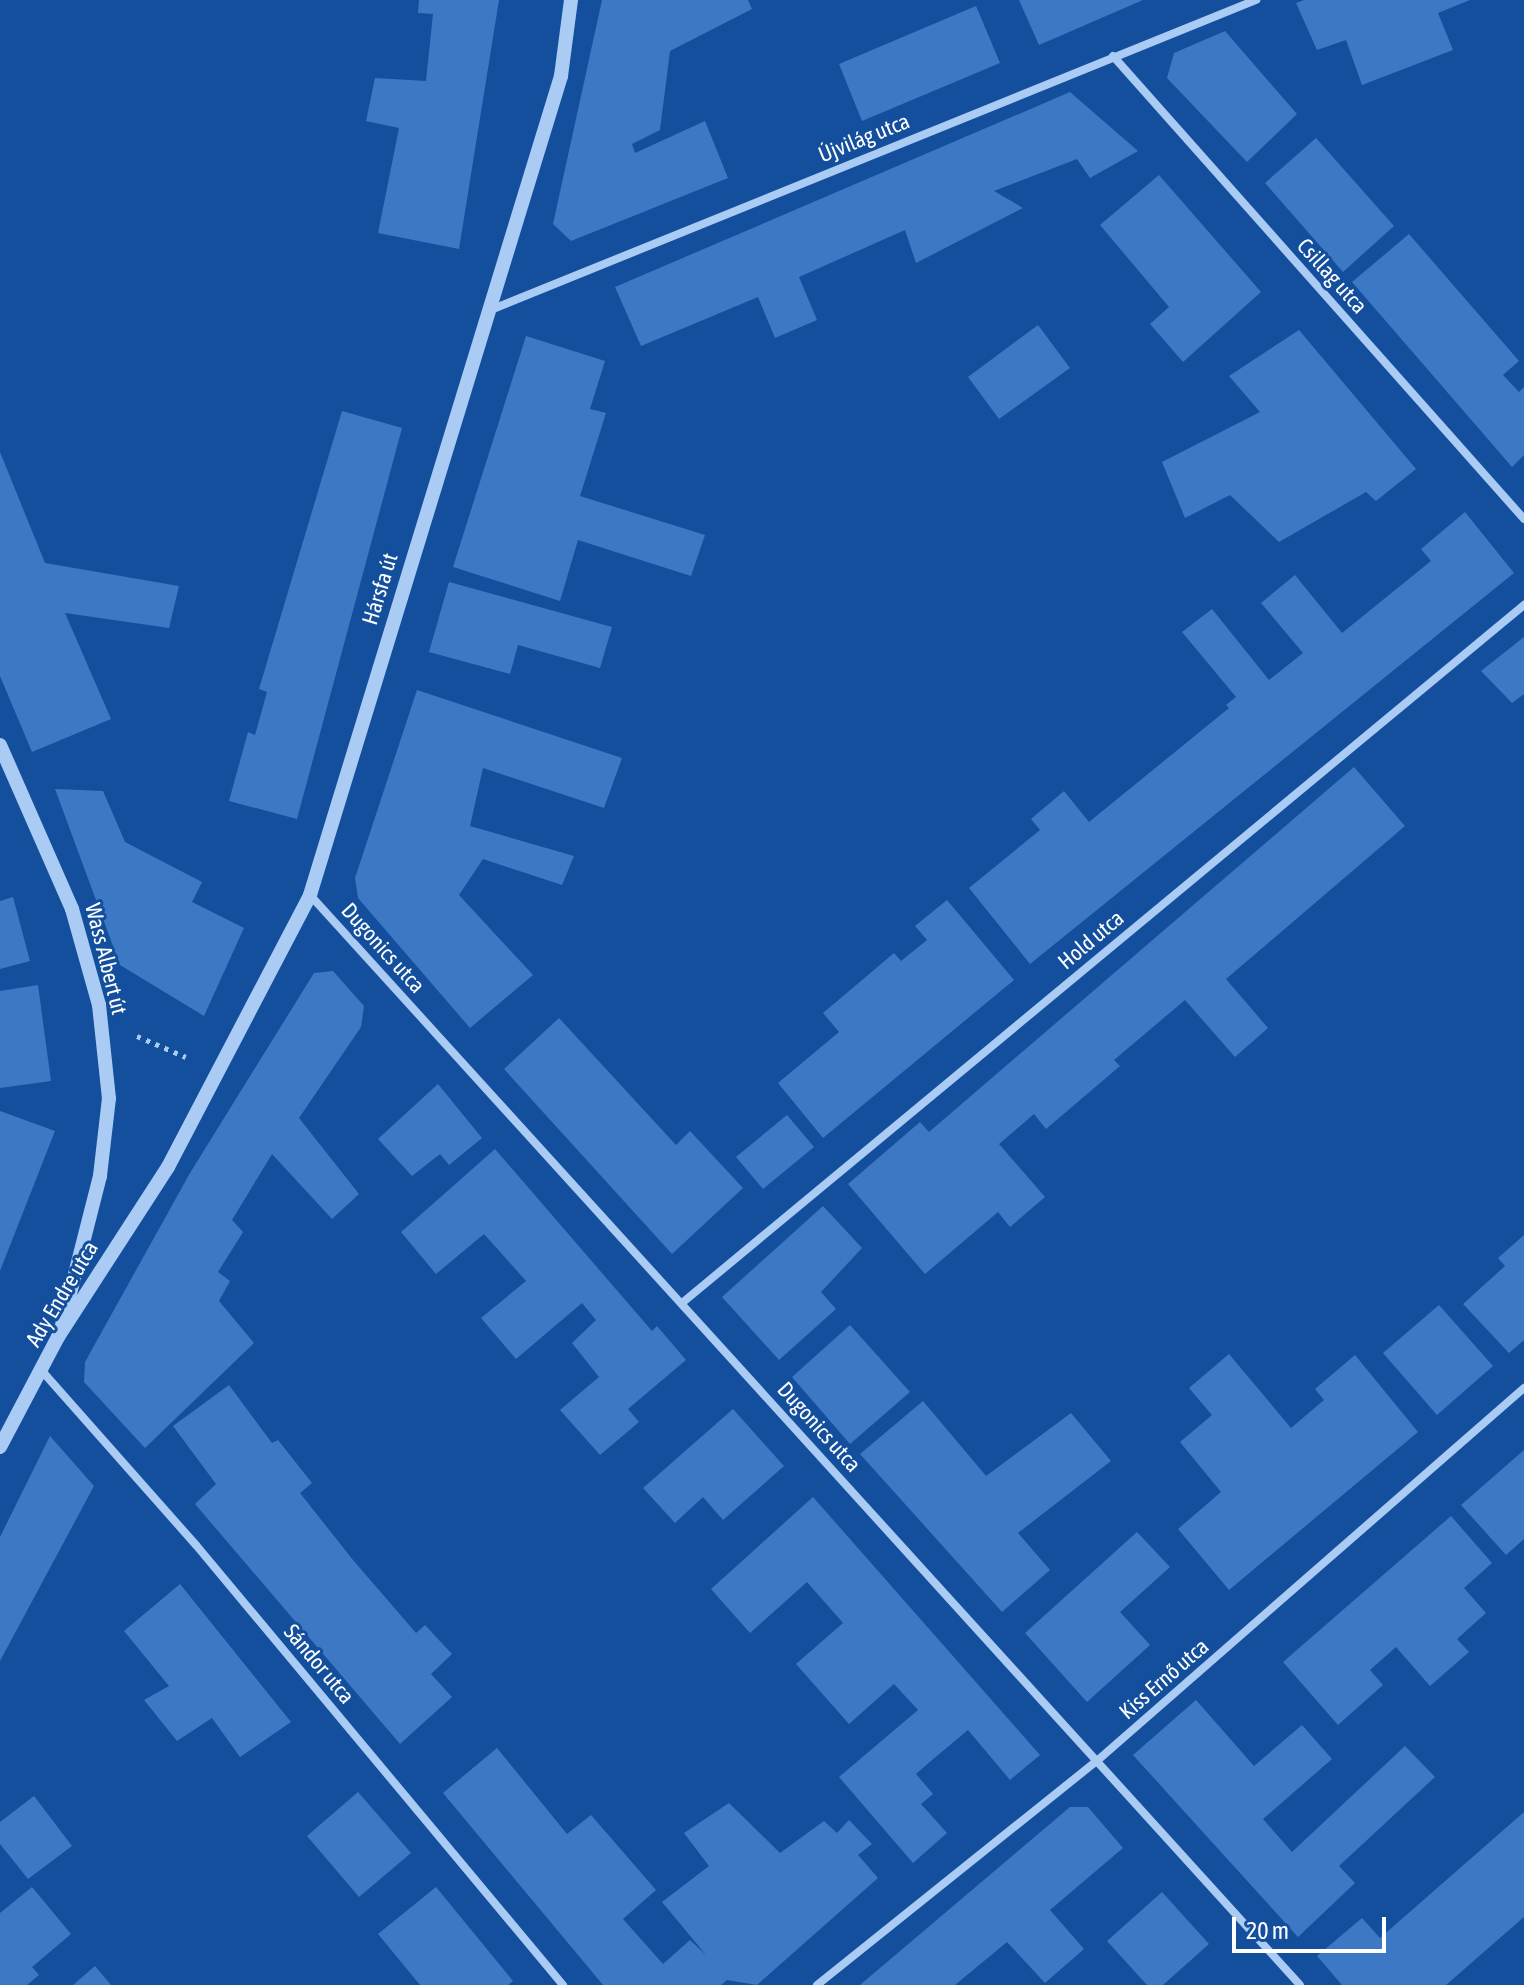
<!DOCTYPE html>
<html>
<head>
<meta charset="utf-8">
<style>
	body { margin:0 }
	#map { position:relative; width:1524px; height:1985px; overflow:hidden; background:#144f9d; font-family:"Asap Condensed",sans-serif }
	div>[style] { position:absolute }
	[style*='--x'] { left:calc(var(--x)*1px); top:calc(var(--y)*1px); width:calc(var(--w)*1px); rotate:calc(var(--a)*1deg) }
	.building>* { inset:0; background:#3d78c4 }
	.path>* { height:5px; margin-top:-2.5px; transform-origin:0; background:repeating-linear-gradient(90deg,#aacbf4 0 4px,transparent 0 10px) }
	.minor>* { height:8px; margin:-4px; padding:0 4px; transform-origin:4px; border-radius:4px; background:#aacbf4 }
	.tertiary>* { height:14px; margin:-7px; padding:0 7px; transform-origin:7px; border-radius:7px; background:#aacbf4 }
	span { translate:-50% -50%; white-space:nowrap; text-align:center; line-height:1.15; -webkit-text-stroke:6px #144f9d; paint-order:stroke }
	.street-label { font-size:22px; color:#fff }
	.scale { position:absolute; left:1232px; top:1917px; width:154px; height:36px; box-sizing:border-box; border:4px solid #fff; border-top:0; padding-left:10px; font-size:24px; line-height:28px; white-space:nowrap; color:#fff; -webkit-text-stroke:6px #144f9d; paint-order:stroke }
</style>
</head>
<body>
<div id="map">
	<div class="building">
		<div style="clip-path:polygon(419px 0,499px 0,459px 249px,378px 233px,399px 128px,366px 121px,375px 78px,426px 81px,433px 14px,418px 13px)"></div>
		<div style="clip-path:polygon(602px 0,748px 0,752px 9px,670px 51px,660px 130px,632px 144px,635px 153px,705px 121px,728px 178px,571px 241px,553px 224px)"></div>
		<div style="clip-path:polygon(1019px 0,1143px 0,1039px 45px)"></div>
		<div style="clip-path:polygon(1304px 0,1470px 0,1438px 13px,1453px 50px,1362px 85px,1346px 40px,1317px 50px,1296px 3px)"></div>
		<div style="clip-path:polygon(976px 6px,1000px 63px,862px 121px,839px 64px)"></div>
		<div style="clip-path:polygon(1225px 31px,1297px 114px,1247px 162px,1167px 78px,1174px 53px)"></div>
		<div style="clip-path:polygon(1070px 92px,1138px 151px,1090px 178px,1077px 159px,994px 191px,1023px 208px,916px 263px,905px 230px,799px 277px,817px 320px,775px 338px,758px 297px,641px 346px,615px 287px)"></div>
		<div style="clip-path:polygon(1316px 138px,1394px 226px,1343px 272px,1265px 183px)"></div>
		<div style="clip-path:polygon(1159px 175px,1261px 292px,1183px 362px,1150px 324px,1169px 307px,1100px 225px)"></div>
		<div style="clip-path:polygon(1409px 234px,1519px 361px,1503px 375px,1519px 392px,1524px 387px,1524px 455px,1512px 467px,1352px 282px)"></div>
		<div style="clip-path:polygon(1038px 325px,1070px 368px,999px 419px,968px 377px)"></div>
		<div style="clip-path:polygon(1299px 330px,1416px 469px,1376px 501px,1366px 492px,1279px 542px,1230px 495px,1185px 518px,1162px 462px,1260px 412px,1229px 376px)"></div>
		<div style="clip-path:polygon(526px 336px,605px 361px,590px 409px,606px 413px,580px 496px,705px 535px,691px 576px,578px 540px,560px 601px,453px 567px)"></div>
		<div style="clip-path:polygon(342px 411px,402px 428px,297px 819px,229px 801px,248px 732px,255px 735px,267px 692px,259px 689px)"></div>
		<div style="clip-path:polygon(0 452px,45px 563px,179px 586px,169px 628px,65px 613px,111px 719px,32px 752px,0 676px)"></div>
		<div style="clip-path:polygon(1465px 512px,1514px 573px,1030px 964px,969px 888px,1040px 830px,1031px 819px,1064px 791px,1089px 822px,1229px 708px,1226px 705px,1236px 697px,1182px 632px,1212px 609px,1269px 680px,1303px 653px,1261px 603px,1295px 575px,1342px 633px,1431px 561px,1421px 549px)"></div>
		<div style="clip-path:polygon(449px 582px,612px 627px,600px 668px,518px 645px,510px 674px,429px 652px)"></div>
		<div style="clip-path:polygon(1524px 637px,1524px 694px,1512px 703px,1481px 671px)"></div>
		<div style="clip-path:polygon(417px 690px,622px 758px,604px 808px,483px 768px,470px 826px,574px 856px,562px 885px,483px 859px,459px 895px,533px 975px,470px 1028px,358px 898px,355px 878px)"></div>
		<div style="clip-path:polygon(1354px 767px,1405px 826px,1226px 979px,1268px 1028px,1235px 1057px,1185px 1000px,1114px 1060px,1120px 1066px,1046px 1129px,1034px 1114px,999px 1144px,1045px 1197px,1010px 1227px,998px 1212px,925px 1274px,848px 1184px,920px 1122px,929px 1132px)"></div>
		<div style="clip-path:polygon(55px 789px,103px 791px,125px 842px,202px 882px,192px 902px,244px 928px,204px 1016px,120px 965px)"></div>
		<div style="clip-path:polygon(13px 897px,30px 961px,0 969px,0 901px)"></div>
		<div style="clip-path:polygon(947px 900px,1014px 980px,823px 1138px,778px 1083px,839px 1032px,823px 1013px,894px 953px,901px 961px,927px 940px,915px 926px)"></div>
		<div style="clip-path:polygon(333px 971px,364px 1006px,361px 1027px,299px 1118px,359px 1194px,332px 1219px,272px 1154px,232px 1220px,243px 1232px,218px 1272px,230px 1281px,219px 1301px,254px 1343px,145px 1448px,84px 1382px,85px 1362px,190px 1173px,314px 973px)"></div>
		<div style="clip-path:polygon(38px 985px,51px 1081px,0 1088px,0 991px)"></div>
		<div style="clip-path:polygon(559px 1018px,676px 1145px,690px 1131px,743px 1188px,672px 1254px,504px 1069px)"></div>
		<div style="clip-path:polygon(438px 1084px,482px 1138px,449px 1165px,440px 1154px,412px 1176px,378px 1139px)"></div>
		<div style="clip-path:polygon(0 1111px,55px 1131px,0 1271px)"></div>
		<div style="clip-path:polygon(787px 1115px,814px 1147px,763px 1189px,736px 1157px)"></div>
		<div style="clip-path:polygon(495px 1149px,652px 1331px,657px 1326px,686px 1360px,628px 1409px,639px 1422px,600px 1455px,560px 1410px,599px 1377px,572px 1343px,596px 1320px,582px 1303px,516px 1359px,481px 1318px,526px 1281px,484px 1234px,436px 1274px,401px 1232px)"></div>
		<div style="clip-path:polygon(823px 1206px,862px 1248px,821px 1292px,836px 1309px,779px 1360px,722px 1297px)"></div>
		<div style="clip-path:polygon(1524px 1235px,1524px 1340px,1509px 1353px,1463px 1304px,1505px 1266px,1498px 1258px)"></div>
		<div style="clip-path:polygon(1439px 1305px,1493px 1366px,1437px 1415px,1383px 1353px)"></div>
		<div style="clip-path:polygon(850px 1325px,910px 1392px,850px 1444px,792px 1377px)"></div>
		<div style="clip-path:polygon(1229px 1354px,1291px 1428px,1324px 1400px,1315px 1389px,1355px 1355px,1418px 1432px,1229px 1590px,1178px 1529px,1221px 1492px,1180px 1442px,1212px 1415px,1189px 1388px)"></div>
		<div style="clip-path:polygon(229px 1385px,272px 1443px,278px 1440px,312px 1483px,300px 1493px,353px 1560px,416px 1633px,425px 1625px,452px 1654px,431px 1674px,452px 1697px,400px 1744px,195px 1504px,216px 1484px,173px 1426px)"></div>
		<div style="clip-path:polygon(923px 1401px,986px 1476px,1071px 1413px,1111px 1461px,1018px 1533px,1050px 1570px,1002px 1612px,860px 1454px)"></div>
		<div style="clip-path:polygon(733px 1409px,784px 1466px,723px 1520px,703px 1497px,675px 1523px,643px 1488px)"></div>
		<div style="clip-path:polygon(50px 1436px,94px 1486px,0 1661px,0 1537px)"></div>
		<div style="clip-path:polygon(1524px 1450px,1524px 1539px,1506px 1555px,1461px 1505px)"></div>
		<div style="clip-path:polygon(813px 1497px,1040px 1755px,1010px 1780px,968px 1730px,932px 1760px,916px 1774px,933px 1794px,921px 1804px,947px 1833px,913px 1863px,839px 1777px,918px 1710px,894px 1684px,849px 1724px,796px 1664px,843px 1623px,807px 1582px,750px 1633px,711px 1589px)"></div>
		<div style="clip-path:polygon(1451px 1516px,1492px 1563px,1464px 1588px,1486px 1613px,1457px 1639px,1469px 1652px,1430px 1686px,1396px 1647px,1370px 1670px,1383px 1685px,1338px 1725px,1283px 1662px)"></div>
		<div style="clip-path:polygon(1137px 1532px,1170px 1567px,1120px 1612px,1150px 1645px,1087px 1702px,1025px 1633px)"></div>
		<div style="clip-path:polygon(180px 1584px,291px 1722px,240px 1757px,212px 1718px,177px 1741px,144px 1700px,169px 1686px,124px 1631px)"></div>
		<div style="clip-path:polygon(1196px 1700px,1254px 1766px,1302px 1725px,1332px 1759px,1263px 1819px,1292px 1852px,1405px 1746px,1435px 1777px,1339px 1866px,1355px 1883px,1298px 1937px,1133px 1755px)"></div>
		<div style="clip-path:polygon(497px 1748px,567px 1834px,591px 1815px,656px 1890px,623px 1919px,663px 1964px,690px 1940px,706px 1955px,662px 1902px,709px 1866px,684px 1833px,729px 1803px,780px 1853px,824px 1821px,837px 1833px,849px 1820px,872px 1844px,858px 1855px,878px 1878px,757px 1985px,727px 1980px,721px 1985px,603px 1985px,443px 1793px)"></div>
		<div style="clip-path:polygon(358px 1792px,411px 1853px,359px 1897px,307px 1836px)"></div>
		<div style="clip-path:polygon(34px 1796px,72px 1846px,28px 1879px,0 1844px,0 1822px)"></div>
		<div style="clip-path:polygon(1070px 1807px,1088px 1807px,1123px 1848px,1050px 1910px,1084px 1949px,1045px 1983px,1007px 1942px,955px 1985px,860px 1985px)"></div>
		<div style="clip-path:polygon(1524px 1812px,1524px 1917px,1446px 1985px,1342px 1985px,1317px 1956px,1362px 1918px,1380px 1938px)"></div>
		<div style="clip-path:polygon(32px 1887px,71px 1934px,32px 1967px,39px 1975px,27px 1985px,0 1985px,0 1913px)"></div>
		<div style="clip-path:polygon(436px 1887px,513px 1981px,508px 1985px,420px 1985px,378px 1934px)"></div>
		<div style="clip-path:polygon(1162px 1892px,1209px 1944px,1163px 1985px,1147px 1985px,1107px 1941px)"></div>
		<div style="clip-path:polygon(95px 1966px,111px 1985px,73px 1985px)"></div>
	</div>
	<div class="path">
		<div style="--x:137;--y:1036;--w:53;--a:23.2"></div>
	</div>
	<div class="minor">
		<div style="--x:1113;--y:56;--w:619;--a:48.4"></div>
		<div style="--x:488;--y:311;--w:829;--a:-22.05"></div>
		<div style="--x:310;--y:895;--w:1472;--a:47.75"></div>
		<div style="--x:682;--y:1303;--w:1094;--a:-39.66"></div>
		<div style="--x:42;--y:1371;--w:232;--a:48.5"></div>
		<div style="--x:196;--y:1545;--w:573;--a:50.17"></div>
		<div style="--x:817;--y:1985;--w:360;--a:-38.7"></div>
		<div style="--x:1098;--y:1760;--w:566;--a:-41.13"></div>
	</div>
	<div class="tertiary">
		<div style="--x:0;--y:745;--w:179;--a:66.3"></div>
		<div style="--x:72;--y:909;--w:100;--a:74.3"></div>
		<div style="--x:99;--y:1005;--w:94;--a:83.9"></div>
		<div style="--x:109;--y:1098;--w:79;--a:96.6"></div>
		<div style="--x:100;--y:1176;--w:154;--a:104.3"></div>
		<div style="--x:0;--y:1447;--w:124;--a:-62.2"></div>
		<div style="--x:58;--y:1337;--w:202;--a:-57.1"></div>
		<div style="--x:168;--y:1167;--w:307;--a:-62.4"></div>
		<div style="--x:310;--y:895;--w:857;--a:-72.96"></div>
		<div style="--x:561;--y:76;--w:77;--a:-82.5"></div>
	</div>
	<div class="street-label">
		<span style="left:864px;top:138px;rotate:-22deg">Újvilág utca</span>
		<span style="left:1332px;top:276px;rotate:48deg">Csillag utca</span>
		<span style="left:380px;top:589px;rotate:-73deg">Hársfa út</span>
		<span style="left:1091px;top:940px;rotate:-40deg">Hold utca</span>
		<span style="left:383px;top:948px;rotate:48deg">Dugonics utca</span>
		<span style="left:106px;top:959px;rotate:76deg">Wass Albert út</span>
		<span style="left:62px;top:1294px;rotate:-59deg">Ady Endre utca</span>
		<span style="left:819px;top:1427px;rotate:48deg">Dugonics utca</span>
		<span style="left:319px;top:1664px;rotate:50deg">Sándor utca</span>
		<span style="left:1164px;top:1679px;rotate:-41deg">Kiss Ernő utca</span>
	</div>
	<div class="scale">20 m</div>
</div>
</body>
</html>
